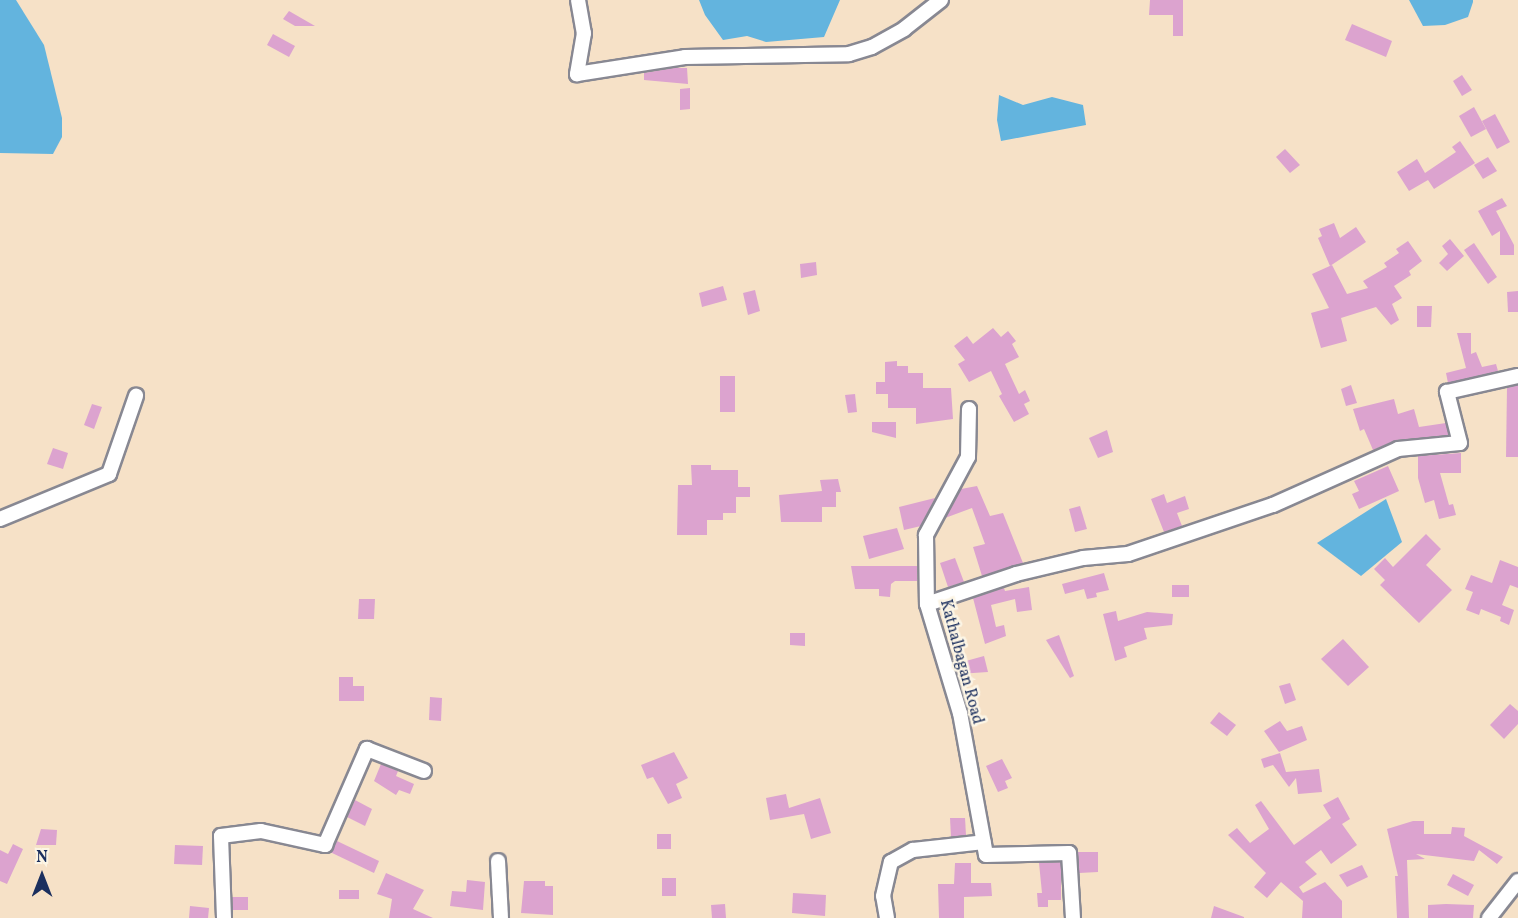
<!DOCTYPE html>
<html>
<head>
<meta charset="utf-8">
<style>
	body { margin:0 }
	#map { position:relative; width:1518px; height:918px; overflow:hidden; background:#f6e1c7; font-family:Vollkorn,serif }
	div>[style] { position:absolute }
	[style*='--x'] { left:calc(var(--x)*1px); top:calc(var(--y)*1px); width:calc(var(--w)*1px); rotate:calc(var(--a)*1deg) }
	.water>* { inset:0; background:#63b4de }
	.building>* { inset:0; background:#dca3cf }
	.roads { filter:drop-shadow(2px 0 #888892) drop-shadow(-2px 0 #888892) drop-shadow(0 2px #888892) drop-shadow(0 -2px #888892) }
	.street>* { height:14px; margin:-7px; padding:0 7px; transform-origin:7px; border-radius:7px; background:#fff }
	span { translate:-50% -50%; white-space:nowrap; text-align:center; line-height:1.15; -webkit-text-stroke:5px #fcf5e5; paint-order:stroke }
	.street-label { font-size:16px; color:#1b2f5e }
	.north { position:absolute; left:12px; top:846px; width:60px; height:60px; -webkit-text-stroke:4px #fcf5e5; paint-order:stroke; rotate:0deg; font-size:16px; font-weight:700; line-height:24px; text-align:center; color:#1b2f5e }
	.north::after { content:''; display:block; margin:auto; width:21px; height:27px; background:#1b2f5e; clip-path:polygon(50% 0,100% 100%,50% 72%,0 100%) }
</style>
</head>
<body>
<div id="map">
	<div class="water">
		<div style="clip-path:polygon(0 0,16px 0,44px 45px,62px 118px,62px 137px,53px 154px,0 153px)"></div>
		<div style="clip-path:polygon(699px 0,840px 0,824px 37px,766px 42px,747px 36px,723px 40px,705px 15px)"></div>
		<div style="clip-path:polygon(1409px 0,1473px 0,1473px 2px,1468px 17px,1445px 25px,1423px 26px)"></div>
		<div style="clip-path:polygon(999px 95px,1023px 105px,1052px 97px,1083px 105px,1086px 125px,1001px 141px,997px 120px)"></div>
		<div style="clip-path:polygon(1386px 499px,1402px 542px,1361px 576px,1317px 543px)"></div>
	</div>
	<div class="building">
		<div style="clip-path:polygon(1150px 0,1183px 0,1183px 36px,1173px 36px,1173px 15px,1149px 15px)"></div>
		<div style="clip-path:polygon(289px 11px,315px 26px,295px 26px,283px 19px)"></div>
		<div style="clip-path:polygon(1352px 24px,1392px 41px,1386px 57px,1345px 40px)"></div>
		<div style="clip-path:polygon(273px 34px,295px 46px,289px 57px,267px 45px)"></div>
		<div style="clip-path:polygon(674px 68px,687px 68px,688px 84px,644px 80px,644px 73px)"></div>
		<div style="clip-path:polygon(1462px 75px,1472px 90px,1462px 96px,1453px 81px)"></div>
		<div style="clip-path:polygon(690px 88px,690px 109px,680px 110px,680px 89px)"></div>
		<div style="clip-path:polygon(1474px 107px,1486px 129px,1471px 137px,1459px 116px)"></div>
		<div style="clip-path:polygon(1495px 114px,1510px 142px,1497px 149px,1482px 121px)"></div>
		<div style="clip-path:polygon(1460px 141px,1475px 163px,1434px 189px,1428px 180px,1409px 191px,1397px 172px,1417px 159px,1425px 173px,1456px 152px,1452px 147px)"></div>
		<div style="clip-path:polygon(1285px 149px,1300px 165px,1290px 173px,1276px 157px)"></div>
		<div style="clip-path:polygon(1488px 157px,1497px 171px,1483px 179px,1474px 165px)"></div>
		<div style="clip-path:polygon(1502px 198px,1507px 206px,1496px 211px,1514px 245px,1514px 255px,1500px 255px,1500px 231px,1492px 236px,1478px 211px)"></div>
		<div style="clip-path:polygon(1334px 223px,1340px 238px,1356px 227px,1366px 242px,1330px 266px,1318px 238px,1322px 236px,1319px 229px)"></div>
		<div style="clip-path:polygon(1450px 239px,1464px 256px,1447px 271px,1439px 263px,1448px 254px,1442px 246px)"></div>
		<div style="clip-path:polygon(1408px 241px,1422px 261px,1409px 271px,1411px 275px,1394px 286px,1402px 298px,1392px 304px,1399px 320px,1391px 325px,1376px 307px,1341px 318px,1347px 341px,1321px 348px,1311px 313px,1329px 308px,1312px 274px,1332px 265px,1347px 294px,1368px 288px,1363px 281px,1387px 267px,1384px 263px,1399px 253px,1396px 249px)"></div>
		<div style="clip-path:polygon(1474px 243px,1497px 277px,1488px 284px,1464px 250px)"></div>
		<div style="clip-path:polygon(816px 262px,817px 275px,801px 278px,800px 264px)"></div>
		<div style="clip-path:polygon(723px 286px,727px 300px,702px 307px,699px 293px)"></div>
		<div style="clip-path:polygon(755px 290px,760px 311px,748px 315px,743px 293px)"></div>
		<div style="clip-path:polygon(1518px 291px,1518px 312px,1508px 312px,1507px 292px)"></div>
		<div style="clip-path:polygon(1417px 306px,1432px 306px,1431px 327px,1417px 327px)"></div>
		<div style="clip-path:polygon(993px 328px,1001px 337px,1008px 331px,1016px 341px,1012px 344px,1019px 357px,1005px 364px,1019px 394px,1025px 390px,1030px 401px,1024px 404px,1029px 414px,1014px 422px,999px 396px,1002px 394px,991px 371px,969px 382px,958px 364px,965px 360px,954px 346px,967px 336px,973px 344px)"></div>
		<div style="clip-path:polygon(1457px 333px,1471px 333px,1471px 354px,1476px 352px,1482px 367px,1496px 364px,1498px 371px,1448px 383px,1446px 373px,1466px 368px)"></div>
		<div style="clip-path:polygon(897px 361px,897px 366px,908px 366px,908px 373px,923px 373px,923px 388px,951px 388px,953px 419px,916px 424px,916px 408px,888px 408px,888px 394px,876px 394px,876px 382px,885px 382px,885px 362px)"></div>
		<div style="clip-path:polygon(720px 376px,735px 376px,735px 412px,720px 412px)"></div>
		<div style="clip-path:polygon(1351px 385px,1357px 403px,1346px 406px,1341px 389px)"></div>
		<div style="clip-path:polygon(1518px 385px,1518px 457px,1506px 457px,1507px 388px)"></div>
		<div style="clip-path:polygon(855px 394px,857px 412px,848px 413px,845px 395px)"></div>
		<div style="clip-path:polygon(1394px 399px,1398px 414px,1414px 409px,1419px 427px,1446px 423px,1449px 435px,1397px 440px,1373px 450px,1364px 429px,1360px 431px,1353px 409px)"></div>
		<div style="clip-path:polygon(92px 404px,102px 407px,94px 429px,84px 425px)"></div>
		<div style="clip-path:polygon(872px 422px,896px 422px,896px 438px,872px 432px)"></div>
		<div style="clip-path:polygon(1107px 430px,1113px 452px,1098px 458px,1089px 438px)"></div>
		<div style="clip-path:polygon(53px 448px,68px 453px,63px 469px,47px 464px)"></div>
		<div style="clip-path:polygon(1461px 453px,1461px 473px,1440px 473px,1449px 505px,1453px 504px,1456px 515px,1439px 519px,1434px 500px,1425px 503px,1418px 478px,1418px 456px)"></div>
		<div style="clip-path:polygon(691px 465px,711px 465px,711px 470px,738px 470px,738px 487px,750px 487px,750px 497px,736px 497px,736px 513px,723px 513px,723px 520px,707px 520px,707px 535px,677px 535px,678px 485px,692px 485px)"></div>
		<div style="clip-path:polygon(1388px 466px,1399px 491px,1359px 509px,1352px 494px,1359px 491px,1354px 481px)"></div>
		<div style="clip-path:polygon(838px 479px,841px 492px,836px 492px,836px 507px,822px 507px,822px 522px,781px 522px,779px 495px,822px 491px,820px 480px)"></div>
		<div style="clip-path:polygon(977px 486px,990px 516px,1003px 513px,1023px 563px,982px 576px,973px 547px,985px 544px,972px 508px,945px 518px,961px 489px)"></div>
		<div style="clip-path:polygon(1164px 494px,1167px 503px,1185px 496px,1189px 509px,1177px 513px,1182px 526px,1164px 532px,1151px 499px)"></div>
		<div style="clip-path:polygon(935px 498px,921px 526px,904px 530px,899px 507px)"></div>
		<div style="clip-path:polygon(1080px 506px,1087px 529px,1075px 532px,1069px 509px)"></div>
		<div style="clip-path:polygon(897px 528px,904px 549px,869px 559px,863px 536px)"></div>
		<div style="clip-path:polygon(1426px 534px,1441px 549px,1426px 565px,1452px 590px,1419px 623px,1380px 585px,1385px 580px,1374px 569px,1385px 558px,1393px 567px)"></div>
		<div style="clip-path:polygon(955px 558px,964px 582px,948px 587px,940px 563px)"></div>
		<div style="clip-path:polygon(1500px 560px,1518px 567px,1518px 588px,1510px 585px,1502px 605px,1514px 610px,1509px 625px,1500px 621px,1501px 617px,1481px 609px,1479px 615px,1466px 610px,1473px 592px,1465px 589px,1471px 575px,1492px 583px)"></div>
		<div style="clip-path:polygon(851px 566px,917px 566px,917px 581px,895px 581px,891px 584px,890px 597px,879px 596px,879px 589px,855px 589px)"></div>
		<div style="clip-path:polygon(1104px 573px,1109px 590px,1096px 593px,1097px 597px,1087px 599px,1084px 589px,1065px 594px,1062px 584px)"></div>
		<div style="clip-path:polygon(1172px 585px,1189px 585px,1189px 597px,1172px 597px)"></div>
		<div style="clip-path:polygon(1029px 587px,1032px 610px,1017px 612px,1015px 599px,991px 605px,996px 627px,1004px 625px,1006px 636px,985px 644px,973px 598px,1004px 588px,1005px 591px)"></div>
		<div style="clip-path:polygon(359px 599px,375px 599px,374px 619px,358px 619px)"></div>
		<div style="clip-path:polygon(1116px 611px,1118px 621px,1147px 612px,1173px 614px,1172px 625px,1144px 628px,1147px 639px,1124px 647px,1127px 657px,1115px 661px,1103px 614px)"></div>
		<div style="clip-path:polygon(790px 633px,805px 633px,805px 646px,790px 645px)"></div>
		<div style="clip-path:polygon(1059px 635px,1074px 676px,1070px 678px,1046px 640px)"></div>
		<div style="clip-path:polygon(1343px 639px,1369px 667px,1348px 686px,1321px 659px)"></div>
		<div style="clip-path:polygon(984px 656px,988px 672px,958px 674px,955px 664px)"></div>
		<div style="clip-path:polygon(339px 677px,353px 677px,353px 686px,364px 686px,364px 701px,339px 701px)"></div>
		<div style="clip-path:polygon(1290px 683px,1296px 700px,1285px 704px,1279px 686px)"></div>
		<div style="clip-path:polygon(430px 697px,442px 698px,441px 721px,429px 720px)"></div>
		<div style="clip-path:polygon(1510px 704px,1518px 711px,1518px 724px,1504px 739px,1490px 725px)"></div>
		<div style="clip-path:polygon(1219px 712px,1236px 725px,1227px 736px,1210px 723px)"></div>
		<div style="clip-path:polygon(1280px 721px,1287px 731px,1302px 726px,1307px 740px,1279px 752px,1264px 731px)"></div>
		<div style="clip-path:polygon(674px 752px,688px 778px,676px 784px,682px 798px,668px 804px,653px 777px,647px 779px,641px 765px)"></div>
		<div style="clip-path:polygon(1280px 753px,1286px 772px,1319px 769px,1322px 792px,1298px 794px,1296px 778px,1289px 787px,1273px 765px,1264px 768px,1261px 759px)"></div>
		<div style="clip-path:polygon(1002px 759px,1012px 778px,1005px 781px,1008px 788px,998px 792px,986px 766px)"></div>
		<div style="clip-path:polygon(381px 764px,398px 771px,396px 776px,414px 784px,410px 794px,399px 790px,396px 795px,374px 781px)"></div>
		<div style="clip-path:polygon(786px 794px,789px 808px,820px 798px,831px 833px,811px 839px,804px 814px,770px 820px,766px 798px)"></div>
		<div style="clip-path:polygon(1338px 797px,1350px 819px,1342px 824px,1357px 845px,1331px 864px,1321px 850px,1305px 862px,1317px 874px,1299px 887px,1303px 893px,1325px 882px,1342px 901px,1342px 918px,1302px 918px,1303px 901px,1281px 882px,1267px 898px,1254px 887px,1266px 873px,1228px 835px,1237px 828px,1250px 843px,1269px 829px,1255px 805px,1261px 801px,1294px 845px,1331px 818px,1323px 805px)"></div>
		<div style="clip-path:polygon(355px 800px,372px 809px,365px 826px,347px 817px)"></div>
		<div style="clip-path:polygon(950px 818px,965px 818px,966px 835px,951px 837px)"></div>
		<div style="clip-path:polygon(1413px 821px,1424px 821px,1424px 834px,1451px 834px,1452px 827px,1465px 828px,1464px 836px,1503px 857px,1497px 864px,1479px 850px,1474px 861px,1416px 854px,1425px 859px,1407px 860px,1409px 918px,1397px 918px,1395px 876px,1398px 876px,1387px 829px)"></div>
		<div style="clip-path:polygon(41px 829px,57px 830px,56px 845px,36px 845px)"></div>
		<div style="clip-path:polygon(657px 834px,671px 834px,671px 849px,657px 849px)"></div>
		<div style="clip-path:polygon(337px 841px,379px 861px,374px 873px,330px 852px)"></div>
		<div style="clip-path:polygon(13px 844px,23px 849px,7px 884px,0 881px,0 850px,8px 854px)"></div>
		<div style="clip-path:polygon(175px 845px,203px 846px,202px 865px,174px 864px)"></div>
		<div style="clip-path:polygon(1078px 852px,1098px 852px,1098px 872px,1079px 873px)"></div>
		<div style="clip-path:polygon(1061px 862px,1061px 900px,1048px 900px,1048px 907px,1038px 907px,1037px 893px,1042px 893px,1039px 863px)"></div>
		<div style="clip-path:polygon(955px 863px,971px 863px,971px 883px,991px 883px,992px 896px,964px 897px,964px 918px,939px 918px,938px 884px,954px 884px)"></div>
		<div style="clip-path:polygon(1362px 865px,1368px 877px,1347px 887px,1339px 875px)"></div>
		<div style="clip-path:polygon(386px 873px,424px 890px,413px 909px,433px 918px,389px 918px,392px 899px,377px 894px)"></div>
		<div style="clip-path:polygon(1453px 874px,1474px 885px,1468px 896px,1447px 885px)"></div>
		<div style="clip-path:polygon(662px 878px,676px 878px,676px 896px,662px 896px)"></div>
		<div style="clip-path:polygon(467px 880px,485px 882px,483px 910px,450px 906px,452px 891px,466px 892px)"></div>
		<div style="clip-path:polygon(524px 881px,545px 881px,545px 886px,553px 886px,553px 915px,521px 913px)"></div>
		<div style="clip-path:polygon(339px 890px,359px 890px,359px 899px,339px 899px)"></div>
		<div style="clip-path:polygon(793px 893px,826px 895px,825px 916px,792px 913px)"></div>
		<div style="clip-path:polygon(232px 897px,248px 897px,248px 910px,233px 910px)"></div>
		<div style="clip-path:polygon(725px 904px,726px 918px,712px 918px,711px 905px)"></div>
		<div style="clip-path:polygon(1446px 904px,1474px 905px,1473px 918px,1428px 918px,1428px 905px)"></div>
		<div style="clip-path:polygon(190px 906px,209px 908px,208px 918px,189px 918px)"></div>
		<div style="clip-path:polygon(1214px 906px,1244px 917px,1244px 918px,1211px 918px)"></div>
	</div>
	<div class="roads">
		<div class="street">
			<div style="--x:578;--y:0;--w:34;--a:80"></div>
			<div style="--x:584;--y:33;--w:42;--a:99.7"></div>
			<div style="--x:577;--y:74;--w:109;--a:-8.9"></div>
			<div style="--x:685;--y:57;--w:164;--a:-1"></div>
			<div style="--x:849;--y:54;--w:24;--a:-17"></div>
			<div style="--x:872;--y:47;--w:37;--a:-29"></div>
			<div style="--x:904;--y:29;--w:47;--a:-38.1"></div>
			<div style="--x:969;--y:409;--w:48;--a:91.2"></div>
			<div style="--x:968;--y:457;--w:89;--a:118.3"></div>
			<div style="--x:926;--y:535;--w:69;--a:89.2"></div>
			<div style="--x:927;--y:604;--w:114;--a:73.2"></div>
			<div style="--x:960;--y:713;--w:144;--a:79.6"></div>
			<div style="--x:986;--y:855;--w:83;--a:-1.4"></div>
			<div style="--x:1069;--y:853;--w:65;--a:86.5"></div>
			<div style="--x:0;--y:519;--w:118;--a:-22.4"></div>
			<div style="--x:109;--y:474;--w:83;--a:-70.9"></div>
			<div style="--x:927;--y:604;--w:94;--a:-18.6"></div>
			<div style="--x:1016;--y:574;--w:69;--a:-13.4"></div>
			<div style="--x:1083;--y:558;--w:45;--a:-5.1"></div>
			<div style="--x:1128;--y:554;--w:153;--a:-18.7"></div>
			<div style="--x:1273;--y:505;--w:137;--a:-24.1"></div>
			<div style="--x:1398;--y:449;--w:62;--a:-5.5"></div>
			<div style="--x:1460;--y:443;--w:53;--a:-104.3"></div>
			<div style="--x:1447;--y:392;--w:73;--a:-12.7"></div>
			<div style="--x:498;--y:861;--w:57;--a:87"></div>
			<div style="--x:224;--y:918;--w:82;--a:-92.1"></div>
			<div style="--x:221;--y:836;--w:40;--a:-7.1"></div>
			<div style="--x:261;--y:831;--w:66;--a:12.3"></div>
			<div style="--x:325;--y:845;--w:105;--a:-66.4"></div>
			<div style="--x:367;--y:749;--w:61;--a:21.1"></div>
			<div style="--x:887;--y:918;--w:22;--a:-100"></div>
			<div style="--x:883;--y:896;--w:35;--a:-77"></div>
			<div style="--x:891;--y:862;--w:25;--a:-29"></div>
			<div style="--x:913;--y:850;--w:71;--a:-6.4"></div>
			<div style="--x:1489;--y:918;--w:47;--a:-51.9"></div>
		</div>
	</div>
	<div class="street-label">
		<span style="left:961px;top:662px;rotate:75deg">Kathalbagan Road</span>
	</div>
	<div class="north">N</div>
</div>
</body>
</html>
